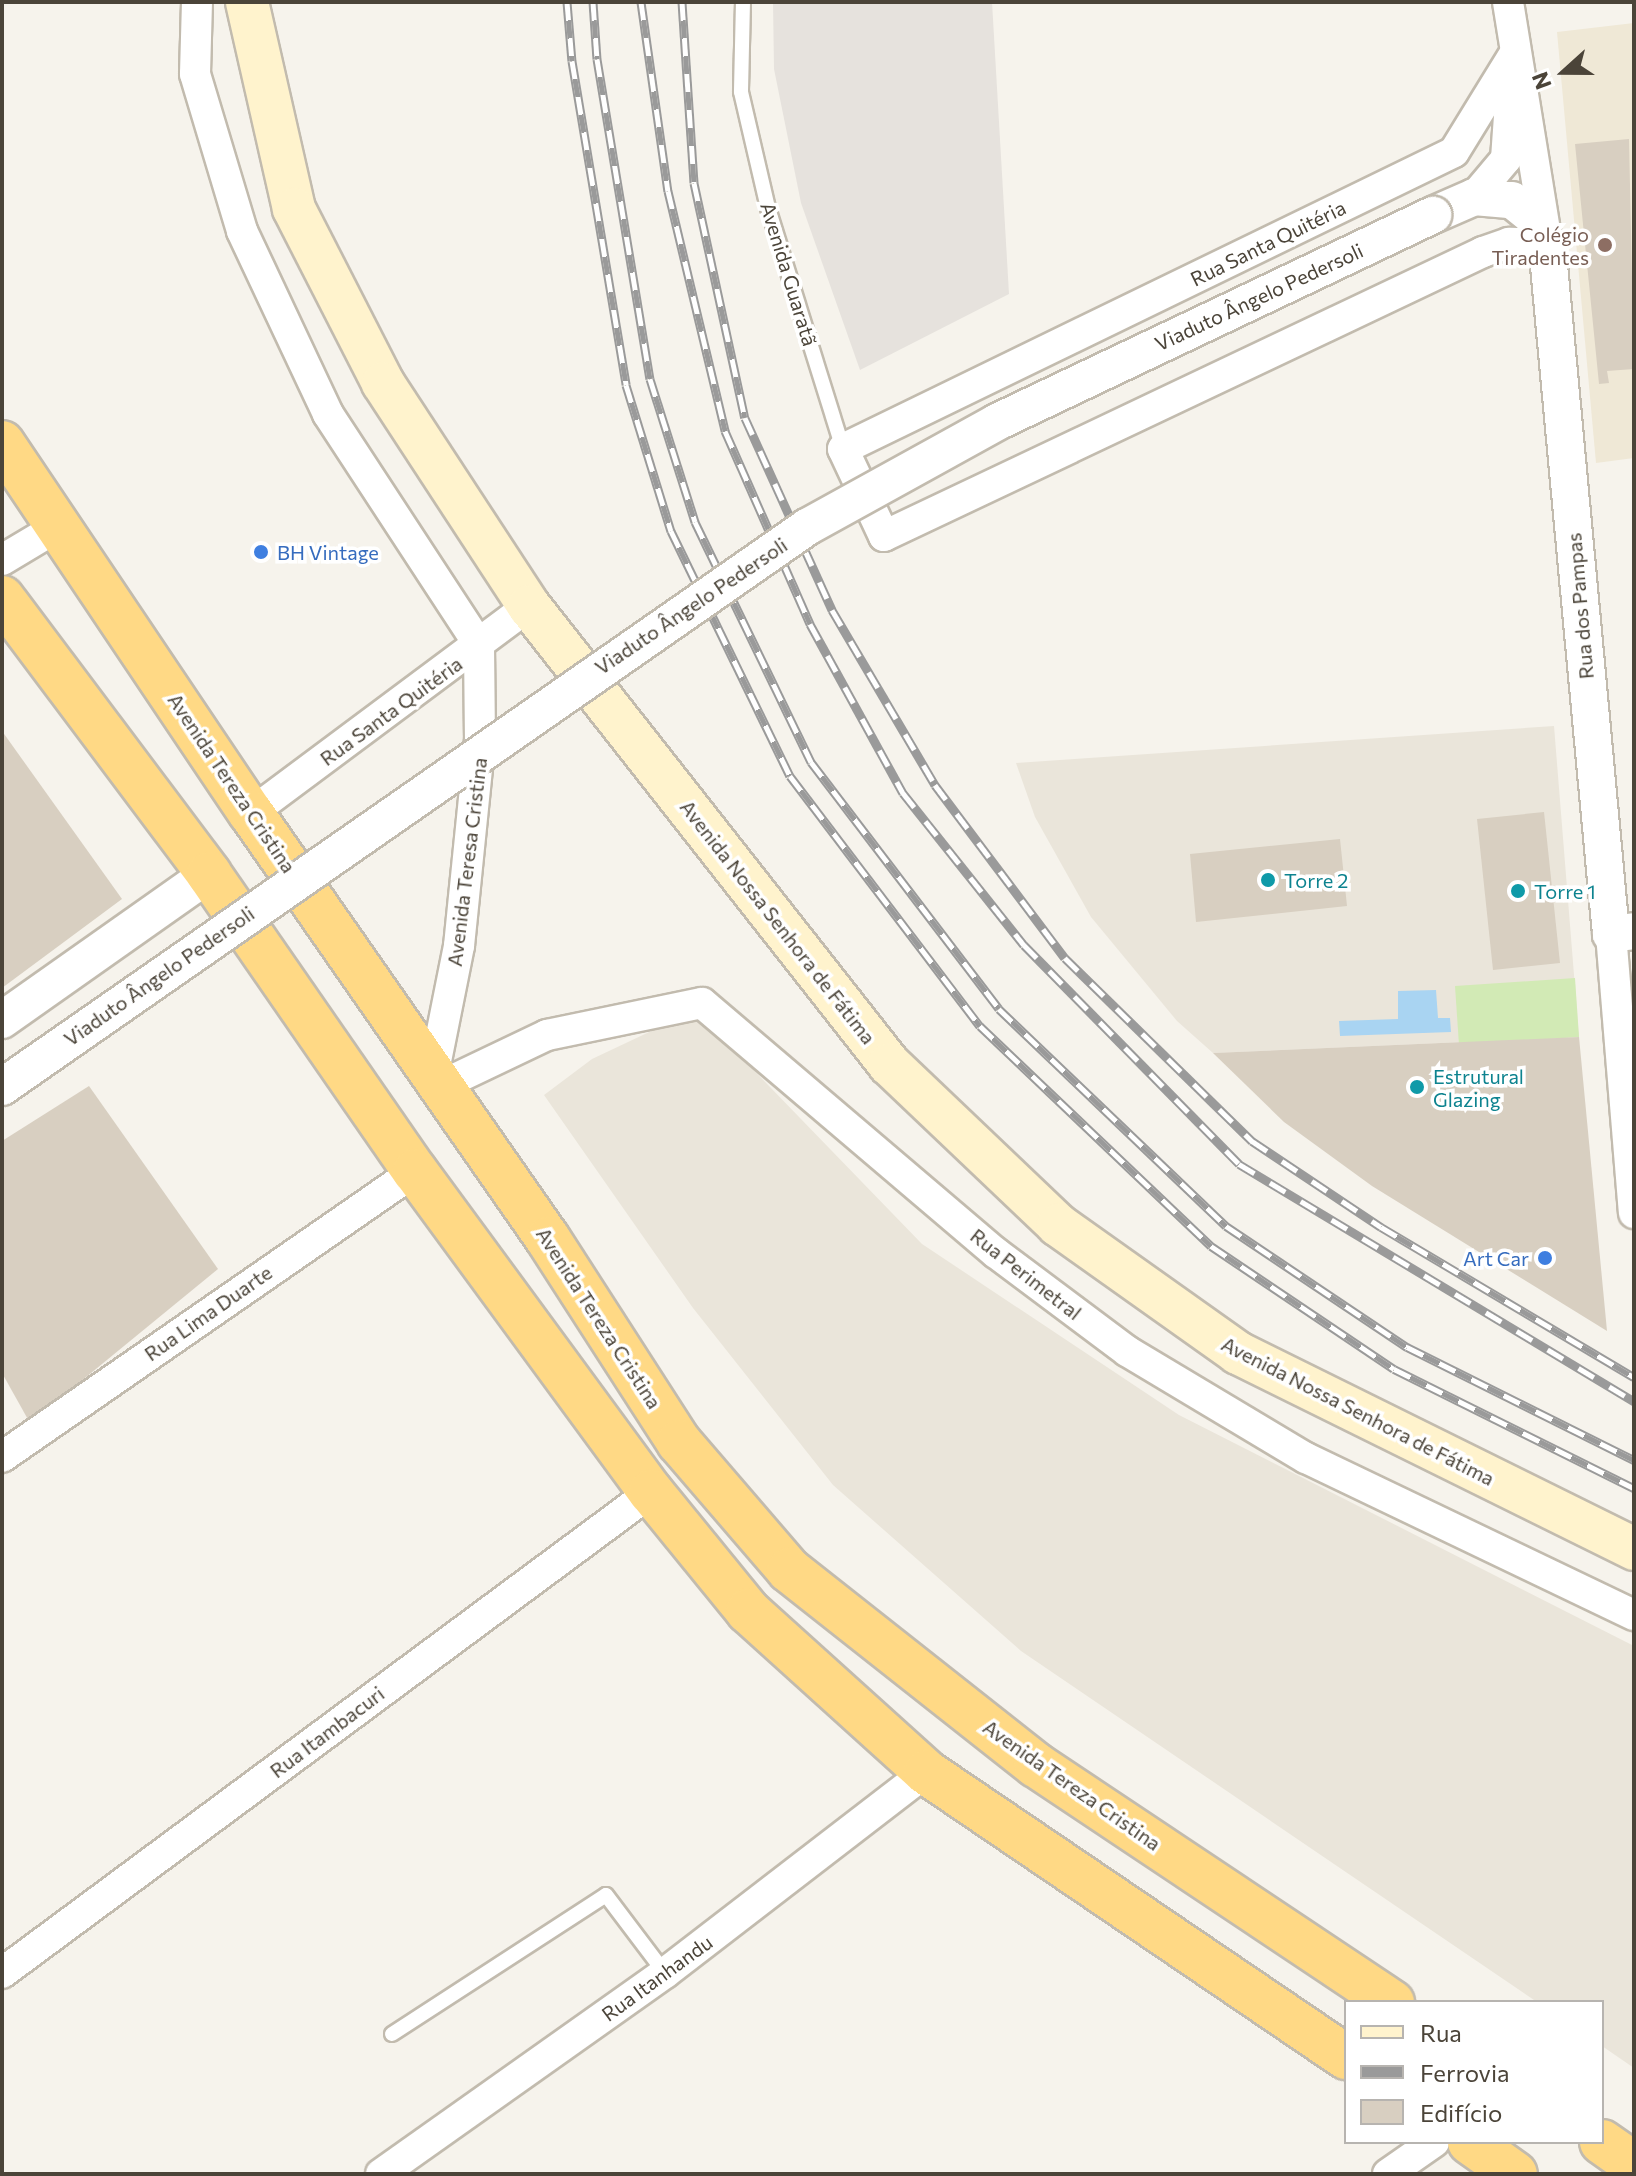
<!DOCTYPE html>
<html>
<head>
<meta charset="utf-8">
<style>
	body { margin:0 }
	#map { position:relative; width:1636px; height:2176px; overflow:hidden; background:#f6f3ec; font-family:Commissioner,sans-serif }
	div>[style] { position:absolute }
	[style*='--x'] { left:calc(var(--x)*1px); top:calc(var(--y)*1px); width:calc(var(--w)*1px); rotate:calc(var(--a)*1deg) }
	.residential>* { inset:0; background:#eae5da }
	.industrial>* { inset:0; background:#e6e2dd }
	.education>* { inset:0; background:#efe8d6 }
	.green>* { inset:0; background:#d2eab5 }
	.water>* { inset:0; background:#a9d4f2 }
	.building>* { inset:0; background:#d8cfc1 }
	.roads { filter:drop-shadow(2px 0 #c2bbae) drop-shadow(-2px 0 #c2bbae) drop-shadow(0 2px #c2bbae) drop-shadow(0 -2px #c2bbae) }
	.service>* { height:14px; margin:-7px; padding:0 7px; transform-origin:7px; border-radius:7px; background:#fff }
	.minor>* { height:30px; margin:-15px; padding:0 15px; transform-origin:15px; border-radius:15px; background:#fff }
	.tertiary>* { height:36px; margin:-18px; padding:0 18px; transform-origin:18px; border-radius:18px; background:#fff }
	.secondary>* { height:42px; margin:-21px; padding:0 21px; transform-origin:21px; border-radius:21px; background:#fff3cd }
	.trunk>* { height:44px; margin:-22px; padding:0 22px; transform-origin:22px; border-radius:22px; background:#ffd985 }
	.rail>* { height:9px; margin-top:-4.5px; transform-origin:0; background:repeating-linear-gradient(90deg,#fff 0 18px,#9a9a9a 0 36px); box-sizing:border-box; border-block:2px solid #9a9a9a }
	.bridges { filter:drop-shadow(2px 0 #c2bbae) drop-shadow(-2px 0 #c2bbae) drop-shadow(0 2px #c2bbae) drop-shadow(0 -2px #c2bbae) }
	.tertiary-bridge>* { height:36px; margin:-18px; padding:0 18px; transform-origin:18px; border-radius:18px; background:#fff }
	.dots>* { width:22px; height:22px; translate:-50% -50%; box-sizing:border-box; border:4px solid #fff; border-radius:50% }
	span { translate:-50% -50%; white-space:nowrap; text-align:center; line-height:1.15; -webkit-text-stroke:7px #fff; paint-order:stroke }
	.education-label { font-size:20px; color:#785e54 }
	.right { translate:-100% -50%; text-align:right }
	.street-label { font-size:20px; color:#4b4439 }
	.shop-label { font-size:20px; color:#366cbe }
	.left { translate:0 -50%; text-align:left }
	.culture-label { font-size:20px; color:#0d838f }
	.frame { position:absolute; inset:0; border:4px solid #4b4439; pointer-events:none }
	.legend { position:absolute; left:1344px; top:2000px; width:260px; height:144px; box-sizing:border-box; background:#fff; border:2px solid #b7b4b0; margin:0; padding:10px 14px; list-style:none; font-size:24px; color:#4b4439 }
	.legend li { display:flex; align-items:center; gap:16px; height:40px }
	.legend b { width:40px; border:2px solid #b7b4b0 }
	.north { position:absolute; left:1524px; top:32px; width:80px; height:80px; -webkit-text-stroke:6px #fff; paint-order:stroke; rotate:249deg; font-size:22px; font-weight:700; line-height:32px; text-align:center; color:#4b4439 }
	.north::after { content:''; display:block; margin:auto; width:28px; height:36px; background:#4b4439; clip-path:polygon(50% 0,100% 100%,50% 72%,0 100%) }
</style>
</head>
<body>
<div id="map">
	<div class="residential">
		<div style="clip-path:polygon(1554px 726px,1579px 1037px,1213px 1053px,1177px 1021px,1091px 917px,1035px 817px,1016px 763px)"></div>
		<div style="clip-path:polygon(681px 1017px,711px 1026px,922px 1244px,1179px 1415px,1634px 1646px,1634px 2068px,1602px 2046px,1602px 2002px,1537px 2002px,1021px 1651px,833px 1485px,693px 1308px,544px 1095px,592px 1059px)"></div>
	</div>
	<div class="industrial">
		<div style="clip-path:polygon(773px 2px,992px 2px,1009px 294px,860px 370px,801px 203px,774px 69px)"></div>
	</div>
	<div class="education">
		<div style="clip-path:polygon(1634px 23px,1634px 458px,1596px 463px,1557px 32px)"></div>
	</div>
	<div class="green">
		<div style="clip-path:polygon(1575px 978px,1579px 1037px,1459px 1045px,1455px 986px)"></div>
	</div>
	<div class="water">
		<div style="clip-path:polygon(1436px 990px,1438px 1018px,1450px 1018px,1451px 1032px,1340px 1036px,1339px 1021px,1398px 1019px,1398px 991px)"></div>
	</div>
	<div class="building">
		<div style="clip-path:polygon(1629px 139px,1634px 369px,1607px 371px,1609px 383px,1599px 384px,1575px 144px)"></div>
		<div style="clip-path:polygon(2px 731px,122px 899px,2px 988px)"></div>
		<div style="clip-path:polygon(1544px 812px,1560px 963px,1493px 970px,1477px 819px)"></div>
		<div style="clip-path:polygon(1340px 839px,1347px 906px,1196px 922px,1190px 854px)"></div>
		<div style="clip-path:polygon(1579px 1037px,1607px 1331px,1372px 1186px,1284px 1122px,1213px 1053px)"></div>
		<div style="clip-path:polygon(89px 1086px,218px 1269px,30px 1423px,2px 1373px,2px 1141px)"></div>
	</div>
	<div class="roads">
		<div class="service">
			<div style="--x:743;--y:2;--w:90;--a:91.3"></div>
			<div style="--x:741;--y:92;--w:119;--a:76.9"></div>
			<div style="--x:768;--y:208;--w:252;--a:72.7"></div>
			<div style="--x:392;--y:2034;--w:255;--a:-33"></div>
			<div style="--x:606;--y:1895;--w:98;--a:52.9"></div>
		</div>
		<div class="minor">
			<div style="--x:197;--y:2;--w:72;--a:91.6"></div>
			<div style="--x:195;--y:74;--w:164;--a:73.3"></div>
			<div style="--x:242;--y:231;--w:202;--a:64.8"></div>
			<div style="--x:328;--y:414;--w:276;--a:56.8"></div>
			<div style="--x:1508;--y:2;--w:245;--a:80.8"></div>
			<div style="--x:1547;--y:244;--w:38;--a:-178"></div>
			<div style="--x:1509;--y:243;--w:28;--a:161"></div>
			<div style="--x:1483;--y:252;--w:663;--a:154.63"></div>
			<div style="--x:884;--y:536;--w:96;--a:-115.2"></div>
			<div style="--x:843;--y:449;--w:679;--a:-25.92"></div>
			<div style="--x:1454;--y:152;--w:113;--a:-58.4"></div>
			<div style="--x:1474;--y:197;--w:50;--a:-49.9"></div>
			<div style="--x:1506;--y:159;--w:57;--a:-86"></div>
			<div style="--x:2;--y:560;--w:66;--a:-30.8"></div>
			<div style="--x:251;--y:813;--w:347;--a:-36.7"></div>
			<div style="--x:1611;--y:934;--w:280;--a:85.3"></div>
			<div style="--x:433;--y:1076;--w:133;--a:-78.7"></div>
			<div style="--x:459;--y:946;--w:206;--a:-84.2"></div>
			<div style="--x:480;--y:741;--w:96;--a:-90.6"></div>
			<div style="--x:440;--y:1086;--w:119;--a:-25.5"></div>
			<div style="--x:547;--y:1035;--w:158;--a:-11.7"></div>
			<div style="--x:702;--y:1003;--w:386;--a:40.4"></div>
			<div style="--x:996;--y:1253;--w:164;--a:36.8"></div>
			<div style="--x:1127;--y:1351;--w:209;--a:30.9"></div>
			<div style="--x:1306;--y:1458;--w:364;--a:25.6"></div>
			<div style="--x:2;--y:1457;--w:502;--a:-34.7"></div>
			<div style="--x:2;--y:1973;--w:808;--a:-36.54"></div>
			<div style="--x:381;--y:2174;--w:348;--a:-35.3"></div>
			<div style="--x:665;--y:1973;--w:329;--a:-37.6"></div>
			<div style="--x:1388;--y:2174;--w:56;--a:-34.8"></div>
		</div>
		<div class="tertiary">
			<div style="--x:1433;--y:215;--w:45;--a:-23.7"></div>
			<div style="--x:1474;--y:197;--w:38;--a:5"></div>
			<div style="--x:1512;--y:200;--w:26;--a:39"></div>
			<div style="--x:1532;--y:216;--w:32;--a:62"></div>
			<div style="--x:1547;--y:244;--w:693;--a:84.7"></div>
			<div style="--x:1611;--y:934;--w:23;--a:-7"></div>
			<div style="--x:2;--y:1020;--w:253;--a:-35.2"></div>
		</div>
		<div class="secondary">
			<div style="--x:247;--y:2;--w:212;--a:77.2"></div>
			<div style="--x:294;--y:209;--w:195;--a:62.9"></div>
			<div style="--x:383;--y:383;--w:267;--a:56.8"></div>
			<div style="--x:529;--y:606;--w:583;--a:51.83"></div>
			<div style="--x:889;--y:1064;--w:233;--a:43.6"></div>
			<div style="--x:1058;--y:1225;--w:221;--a:35.4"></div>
			<div style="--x:1238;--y:1353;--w:442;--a:26.3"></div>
		</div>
		<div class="trunk">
			<div style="--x:2;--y:443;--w:446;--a:56.1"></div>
			<div style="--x:251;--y:813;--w:519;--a:55.12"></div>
			<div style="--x:548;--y:1239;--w:242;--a:57.2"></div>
			<div style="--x:679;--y:1442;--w:169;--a:49.3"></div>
			<div style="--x:789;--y:1570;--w:315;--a:38.3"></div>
			<div style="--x:1036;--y:1765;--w:428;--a:33.7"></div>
			<div style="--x:2;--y:598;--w:345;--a:53.1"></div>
			<div style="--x:209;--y:874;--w:361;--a:55.3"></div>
			<div style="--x:415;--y:1171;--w:398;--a:53.7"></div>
			<div style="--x:651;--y:1492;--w:154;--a:50.8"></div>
			<div style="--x:748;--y:1611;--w:240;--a:42.1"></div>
			<div style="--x:926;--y:1772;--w:508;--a:34.16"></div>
			<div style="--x:1470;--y:2142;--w:55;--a:35.4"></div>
			<div style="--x:1602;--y:2142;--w:39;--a:35"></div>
		</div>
	</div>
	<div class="rail">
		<div style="--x:567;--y:2;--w:59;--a:85.2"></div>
		<div style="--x:572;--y:61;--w:328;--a:80.5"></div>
		<div style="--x:626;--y:385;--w:153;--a:72.9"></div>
		<div style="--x:671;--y:531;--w:272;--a:64.1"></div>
		<div style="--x:790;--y:776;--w:314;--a:52.8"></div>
		<div style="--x:980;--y:1026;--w:319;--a:43.6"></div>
		<div style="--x:1211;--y:1246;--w:220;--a:33.9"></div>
		<div style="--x:1394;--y:1369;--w:268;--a:26.4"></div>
		<div style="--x:593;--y:2;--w:57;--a:86"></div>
		<div style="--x:597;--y:59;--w:324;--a:80.6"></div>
		<div style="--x:650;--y:379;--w:150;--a:72.5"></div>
		<div style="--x:695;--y:522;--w:267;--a:64.2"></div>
		<div style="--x:811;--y:762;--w:310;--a:52.7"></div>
		<div style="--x:999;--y:1009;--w:314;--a:43.7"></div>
		<div style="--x:1226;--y:1226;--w:218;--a:33.8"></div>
		<div style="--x:1407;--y:1347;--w:254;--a:26.5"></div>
		<div style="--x:641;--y:2;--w:191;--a:81.9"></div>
		<div style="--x:668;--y:191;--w:247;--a:76.6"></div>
		<div style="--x:725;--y:431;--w:211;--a:66.2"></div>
		<div style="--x:810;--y:624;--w:193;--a:61.2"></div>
		<div style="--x:903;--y:793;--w:194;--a:51.5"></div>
		<div style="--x:1024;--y:945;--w:307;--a:45.5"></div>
		<div style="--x:1239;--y:1164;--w:461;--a:31"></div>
		<div style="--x:682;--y:2;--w:181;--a:86.2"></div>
		<div style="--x:694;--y:183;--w:240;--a:77.8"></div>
		<div style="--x:745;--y:418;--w:211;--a:65.6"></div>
		<div style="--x:832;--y:610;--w:203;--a:59.5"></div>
		<div style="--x:935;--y:785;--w:216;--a:53.1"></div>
		<div style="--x:1065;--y:958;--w:262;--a:44.4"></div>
		<div style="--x:1252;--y:1141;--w:155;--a:33.7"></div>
		<div style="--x:1381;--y:1227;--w:294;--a:30.7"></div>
	</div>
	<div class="bridges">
		<div class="tertiary-bridge">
			<div style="--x:2;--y:1087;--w:981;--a:-34.82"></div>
			<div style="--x:807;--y:527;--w:217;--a:-28.9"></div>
			<div style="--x:997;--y:422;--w:483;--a:-25.4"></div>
		</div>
	</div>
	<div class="dots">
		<div style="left:1605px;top:245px;background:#8d6e63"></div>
		<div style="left:261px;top:552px;background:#3f7fe0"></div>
		<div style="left:1268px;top:880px;background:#0f9aa8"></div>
		<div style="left:1518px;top:891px;background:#0f9aa8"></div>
		<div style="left:1417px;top:1087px;background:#0f9aa8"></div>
		<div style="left:1545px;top:1258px;background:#3f7fe0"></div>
	</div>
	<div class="education-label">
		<span class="right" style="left:1589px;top:246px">Colégio<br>Tiradentes</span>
	</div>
	<div class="street-label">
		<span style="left:1268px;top:243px;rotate:-26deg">Rua Santa Quitéria</span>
		<span style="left:789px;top:274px;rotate:73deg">Avenida Guaratã</span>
		<span style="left:1259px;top:297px;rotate:-25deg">Viaduto Ângelo Pedersoli</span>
		<span style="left:691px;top:606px;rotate:-34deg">Viaduto Ângelo Pedersoli</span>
		<span style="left:1580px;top:606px;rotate:-95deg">Rua dos Pampas</span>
		<span style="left:391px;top:711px;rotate:-36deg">Rua Santa Quitéria</span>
		<span style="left:232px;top:783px;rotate:56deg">Avenida Tereza Cristina</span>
		<span style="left:467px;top:862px;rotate:-83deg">Avenida Teresa Cristina</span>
		<span style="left:778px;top:922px;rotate:52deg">Avenida Nossa Senhora de Fátima</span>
		<span style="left:159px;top:976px;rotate:-35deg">Viaduto Ângelo Pedersoli</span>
		<span style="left:1026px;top:1274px;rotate:38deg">Rua Perimetral</span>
		<span style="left:208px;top:1313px;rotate:-35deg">Rua Lima Duarte</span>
		<span style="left:599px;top:1318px;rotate:57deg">Avenida Tereza Cristina</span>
		<span style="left:1358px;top:1411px;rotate:27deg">Avenida Nossa Senhora de Fátima</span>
		<span style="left:327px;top:1732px;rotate:-37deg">Rua Itambacuri</span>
		<span style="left:1072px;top:1785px;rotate:35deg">Avenida Tereza Cristina</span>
		<span style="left:657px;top:1978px;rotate:-36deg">Rua Itanhandu</span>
	</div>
	<div class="shop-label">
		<span class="left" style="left:277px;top:552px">BH Vintage</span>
		<span class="right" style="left:1529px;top:1258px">Art Car</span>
	</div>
	<div class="culture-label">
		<span class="left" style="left:1284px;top:880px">Torre 2</span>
		<span class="left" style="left:1534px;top:891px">Torre 1</span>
		<span class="left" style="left:1433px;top:1088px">Estrutural<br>Glazing</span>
	</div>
	<div class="frame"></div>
	<ul class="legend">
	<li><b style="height:10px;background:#fff3cd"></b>Rua</li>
	<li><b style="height:10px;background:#9a9a9a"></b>Ferrovia</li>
	<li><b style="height:22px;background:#d8cfc1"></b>Edifício</li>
	</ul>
	<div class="north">N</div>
</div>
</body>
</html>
